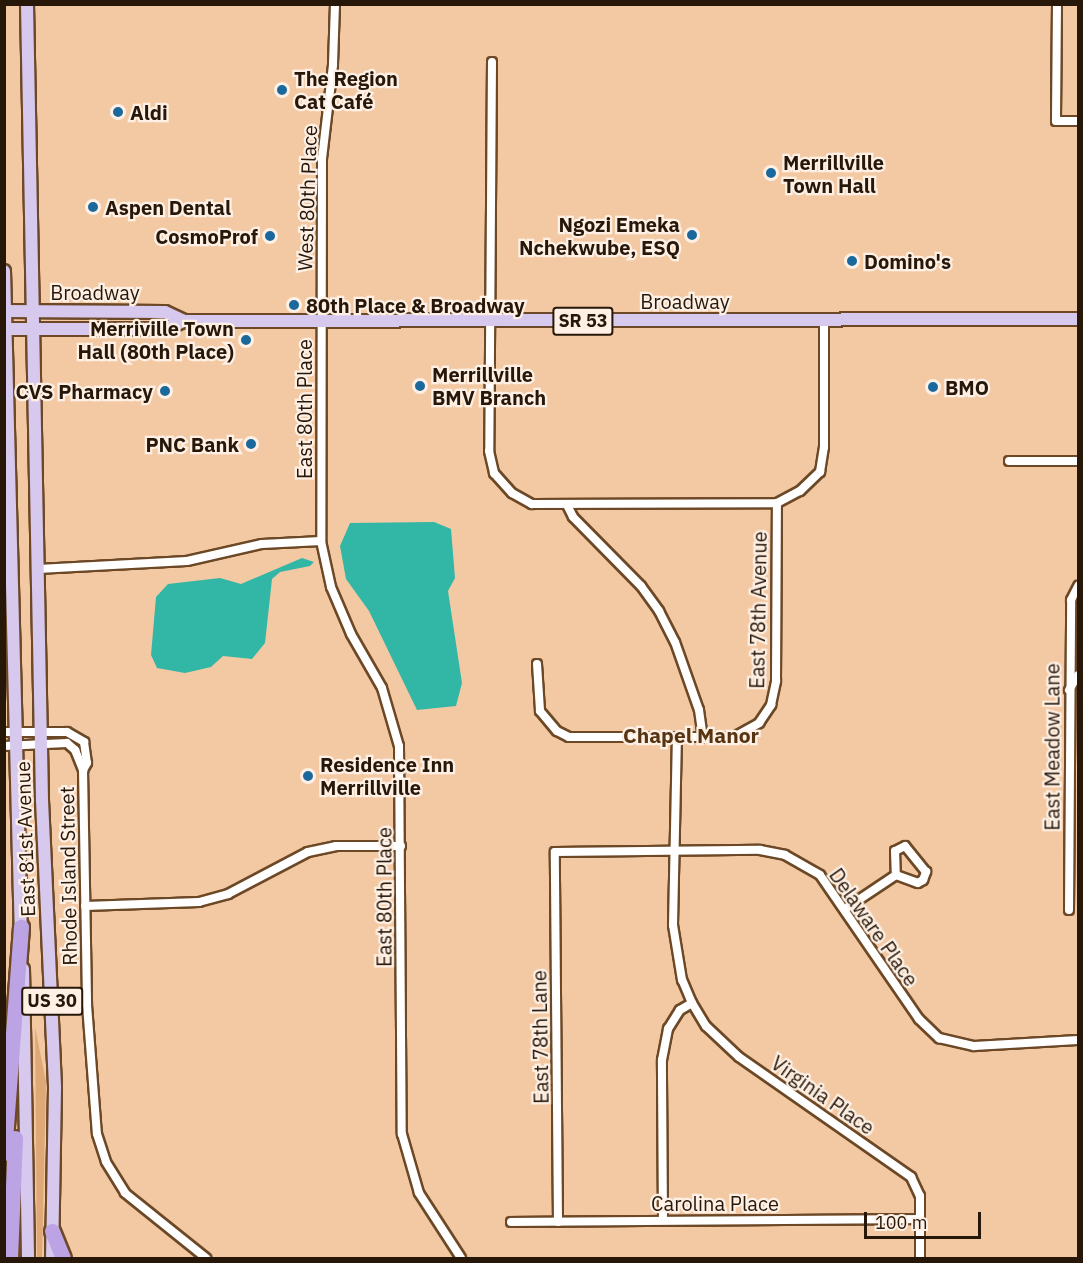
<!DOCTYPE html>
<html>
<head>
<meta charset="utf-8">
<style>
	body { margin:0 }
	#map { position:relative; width:1083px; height:1263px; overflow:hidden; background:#f3c9a4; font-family:"IBM Plex Sans",sans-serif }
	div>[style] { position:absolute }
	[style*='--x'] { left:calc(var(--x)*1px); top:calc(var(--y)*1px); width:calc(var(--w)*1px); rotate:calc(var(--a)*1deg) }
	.green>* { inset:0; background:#dea877 }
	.water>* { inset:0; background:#32b6a6 }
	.roads { filter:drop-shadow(2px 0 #6c4826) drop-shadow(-2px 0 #6c4826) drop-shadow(0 2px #6c4826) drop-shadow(0 -2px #6c4826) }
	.street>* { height:8px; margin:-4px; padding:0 4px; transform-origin:4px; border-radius:4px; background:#fff }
	.primary>* { height:12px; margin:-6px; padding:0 6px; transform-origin:6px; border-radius:6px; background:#d7c8ee }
	.highway>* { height:15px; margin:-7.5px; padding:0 7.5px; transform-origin:7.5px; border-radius:7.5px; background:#bca3e3 }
	.dots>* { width:16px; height:16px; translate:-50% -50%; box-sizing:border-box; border:3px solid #fef0e5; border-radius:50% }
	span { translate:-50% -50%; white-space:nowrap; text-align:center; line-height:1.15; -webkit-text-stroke:4.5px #fef0e5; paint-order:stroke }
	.shield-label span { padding:2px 4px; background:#fef0e5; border:2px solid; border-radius:4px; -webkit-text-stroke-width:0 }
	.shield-label { font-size:18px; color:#261709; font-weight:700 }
	.poi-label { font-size:20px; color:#261709; font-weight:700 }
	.left { translate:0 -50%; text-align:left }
	.right { translate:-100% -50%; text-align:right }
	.street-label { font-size:20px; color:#261709 }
	.neighbourhood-label { font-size:21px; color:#563411; font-weight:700 }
	.frame { position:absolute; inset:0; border:6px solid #261709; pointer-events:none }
	.scale { position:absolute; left:864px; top:1212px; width:117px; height:27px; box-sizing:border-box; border:3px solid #261709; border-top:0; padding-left:8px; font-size:18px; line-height:21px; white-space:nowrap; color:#261709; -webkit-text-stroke:4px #fef0e5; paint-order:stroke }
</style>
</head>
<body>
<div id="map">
	<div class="green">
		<div style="clip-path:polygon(35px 1027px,46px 1082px,42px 1258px,37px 1258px)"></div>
	</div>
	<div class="water">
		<div style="clip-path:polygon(434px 522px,451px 529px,455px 578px,448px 591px,462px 683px,456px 706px,417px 710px,369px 611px,346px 579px,340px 546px,350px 523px)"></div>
		<div style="clip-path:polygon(302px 558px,314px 562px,310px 566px,280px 572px,272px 579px,265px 643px,252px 659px,223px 656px,211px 667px,185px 673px,157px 668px,151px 655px,156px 597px,168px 584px,220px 578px,241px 584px)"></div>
	</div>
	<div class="roads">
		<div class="street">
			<div style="--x:335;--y:4;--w:61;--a:91.9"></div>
			<div style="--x:333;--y:65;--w:94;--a:96.7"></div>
			<div style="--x:322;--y:158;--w:383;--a:90.1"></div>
			<div style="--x:321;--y:541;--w:47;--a:77.7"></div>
			<div style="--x:331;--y:587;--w:51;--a:66.9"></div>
			<div style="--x:351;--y:634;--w:62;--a:60.1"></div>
			<div style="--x:382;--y:688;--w:60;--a:73.7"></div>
			<div style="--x:399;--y:746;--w:388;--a:89.6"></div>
			<div style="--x:402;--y:1134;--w:61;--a:73.9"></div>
			<div style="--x:419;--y:1193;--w:77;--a:57.1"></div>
			<div style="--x:1057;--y:4;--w:117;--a:90.5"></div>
			<div style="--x:1056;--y:121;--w:22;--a:0"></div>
			<div style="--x:492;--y:62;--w:389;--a:90.4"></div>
			<div style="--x:489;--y:451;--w:23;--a:77"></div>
			<div style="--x:494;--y:473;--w:27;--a:48"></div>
			<div style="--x:512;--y:493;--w:23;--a:29"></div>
			<div style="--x:532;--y:504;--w:245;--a:-0.2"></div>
			<div style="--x:1009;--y:461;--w:69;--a:0"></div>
			<div style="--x:567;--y:505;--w:13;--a:63"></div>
			<div style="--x:573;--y:517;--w:97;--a:45.4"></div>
			<div style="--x:641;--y:586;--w:31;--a:54"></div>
			<div style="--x:659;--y:611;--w:35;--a:63"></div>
			<div style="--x:675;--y:642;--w:72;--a:70.6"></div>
			<div style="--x:699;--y:710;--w:28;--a:82"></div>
			<div style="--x:38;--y:569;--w:149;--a:-3.1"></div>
			<div style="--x:187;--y:561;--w:77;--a:-12.8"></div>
			<div style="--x:262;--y:544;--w:59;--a:-2.9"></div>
			<div style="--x:537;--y:664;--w:47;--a:86.3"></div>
			<div style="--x:540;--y:711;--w:26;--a:50"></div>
			<div style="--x:557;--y:731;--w:13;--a:27"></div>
			<div style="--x:569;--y:737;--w:165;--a:0"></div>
			<div style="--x:734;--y:737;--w:29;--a:-29"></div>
			<div style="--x:759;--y:723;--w:22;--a:-56"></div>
			<div style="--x:771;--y:705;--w:25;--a:-78"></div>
			<div style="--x:776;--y:681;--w:178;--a:-89.7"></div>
			<div style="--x:777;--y:503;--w:26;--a:-28"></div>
			<div style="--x:800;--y:491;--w:28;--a:-44"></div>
			<div style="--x:820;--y:472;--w:25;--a:-81"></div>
			<div style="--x:824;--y:447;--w:127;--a:-90"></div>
			<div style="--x:1069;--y:690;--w:17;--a:-59"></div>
			<div style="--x:4;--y:732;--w:63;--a:0"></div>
			<div style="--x:67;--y:732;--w:20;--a:30"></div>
			<div style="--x:84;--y:742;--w:21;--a:82"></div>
			<div style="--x:87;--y:763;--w:8;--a:120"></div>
			<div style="--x:83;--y:770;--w:235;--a:89"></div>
			<div style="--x:87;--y:1005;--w:129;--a:85.6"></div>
			<div style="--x:97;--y:1134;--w:29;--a:72"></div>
			<div style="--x:106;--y:1162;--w:36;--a:58"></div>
			<div style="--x:125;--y:1193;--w:104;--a:38.7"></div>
			<div style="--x:4;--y:746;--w:63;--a:-2.7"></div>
			<div style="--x:67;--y:743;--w:11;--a:41"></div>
			<div style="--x:75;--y:750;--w:22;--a:68"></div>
			<div style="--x:85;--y:906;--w:114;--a:-2"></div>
			<div style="--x:199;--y:902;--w:30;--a:-15"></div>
			<div style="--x:228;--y:894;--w:90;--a:-27.7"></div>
			<div style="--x:308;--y:852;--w:29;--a:-12"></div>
			<div style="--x:336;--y:846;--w:65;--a:0"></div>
			<div style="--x:845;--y:909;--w:61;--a:-33.7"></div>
			<div style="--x:896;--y:875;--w:23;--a:20"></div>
			<div style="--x:918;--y:883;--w:6;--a:-31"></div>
			<div style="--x:923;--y:880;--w:9;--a:-69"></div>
			<div style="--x:926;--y:872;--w:33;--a:-129"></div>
			<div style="--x:905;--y:846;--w:11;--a:153"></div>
			<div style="--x:895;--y:851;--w:24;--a:88"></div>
			<div style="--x:1069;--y:910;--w:310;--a:-89.6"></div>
			<div style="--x:1071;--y:600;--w:16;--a:-63"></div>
			<div style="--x:692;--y:1003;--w:27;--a:59"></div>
			<div style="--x:706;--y:1026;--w:45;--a:43.2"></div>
			<div style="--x:739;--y:1057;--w:210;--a:34.9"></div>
			<div style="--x:911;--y:1177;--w:21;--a:65"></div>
			<div style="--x:920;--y:1196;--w:62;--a:90"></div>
			<div style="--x:663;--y:1220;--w:160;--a:-90.4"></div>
			<div style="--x:662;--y:1060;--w:32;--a:-79"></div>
			<div style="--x:668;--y:1029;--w:22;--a:-58"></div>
			<div style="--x:680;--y:1010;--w:14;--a:-30"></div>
			<div style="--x:692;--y:1003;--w:25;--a:-113"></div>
			<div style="--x:682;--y:980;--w:56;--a:-99.3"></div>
			<div style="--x:673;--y:925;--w:186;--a:-88.8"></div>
			<div style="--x:511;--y:1222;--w:408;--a:-0.4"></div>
			<div style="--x:558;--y:1222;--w:370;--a:-90.5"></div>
			<div style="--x:555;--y:852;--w:205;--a:-0.6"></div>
			<div style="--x:760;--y:850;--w:25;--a:11"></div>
			<div style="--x:785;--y:855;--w:40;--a:29.7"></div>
			<div style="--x:820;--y:875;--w:175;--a:55.5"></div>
			<div style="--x:919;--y:1019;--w:28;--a:44"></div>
			<div style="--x:939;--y:1038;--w:36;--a:13"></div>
			<div style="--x:974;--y:1046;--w:104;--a:-3.3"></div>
		</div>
		<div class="primary">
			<div style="--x:27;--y:4;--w:796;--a:88.92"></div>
			<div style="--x:42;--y:800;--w:288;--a:87.4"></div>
			<div style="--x:55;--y:1088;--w:170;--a:91"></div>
			<div style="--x:4;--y:271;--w:665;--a:88.54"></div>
			<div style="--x:4;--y:311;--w:161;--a:0.4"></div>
			<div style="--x:165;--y:312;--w:21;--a:25"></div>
			<div style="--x:4;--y:329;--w:161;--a:0"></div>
			<div style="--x:165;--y:329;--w:21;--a:-23"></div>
			<div style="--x:184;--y:321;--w:894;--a:-0.13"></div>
			<div style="--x:23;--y:969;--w:289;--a:89"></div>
		</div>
		<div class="highway">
			<div style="--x:4;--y:1153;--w:227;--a:-85.7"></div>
			<div style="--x:52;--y:1231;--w:29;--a:68"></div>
			<div style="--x:10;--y:1258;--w:120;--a:-87.6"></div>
		</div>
	</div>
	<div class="dots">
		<div style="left:282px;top:90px;background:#1b699c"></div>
		<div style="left:118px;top:112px;background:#1b699c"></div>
		<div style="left:771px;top:173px;background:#1b699c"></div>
		<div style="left:93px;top:207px;background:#1b699c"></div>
		<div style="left:692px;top:235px;background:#1b699c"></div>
		<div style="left:270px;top:236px;background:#1b699c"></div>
		<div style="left:852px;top:261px;background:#1b699c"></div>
		<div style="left:294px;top:305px;background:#1b699c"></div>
		<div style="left:246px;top:340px;background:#1b699c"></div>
		<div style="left:420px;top:386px;background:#1b699c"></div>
		<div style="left:933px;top:387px;background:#1b699c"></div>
		<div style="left:165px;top:391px;background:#1b699c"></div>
		<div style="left:251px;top:444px;background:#1b699c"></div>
		<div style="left:308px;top:776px;background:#1b699c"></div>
	</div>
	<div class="shield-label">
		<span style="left:583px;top:321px">SR 53</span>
		<span style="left:52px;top:1001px">US 30</span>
	</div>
	<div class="poi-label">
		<span class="left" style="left:294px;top:90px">The Region<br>Cat Café</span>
		<span class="left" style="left:130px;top:112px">Aldi</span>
		<span class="left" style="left:783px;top:174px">Merrillville<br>Town Hall</span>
		<span class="left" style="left:105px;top:207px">Aspen Dental</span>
		<span class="right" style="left:680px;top:236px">Ngozi Emeka<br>Nchekwube, ESQ</span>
		<span class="right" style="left:258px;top:236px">CosmoProf</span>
		<span class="left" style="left:864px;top:261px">Domino's</span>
		<span class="left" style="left:306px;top:305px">80th Place &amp; Broadway</span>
		<span class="right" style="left:234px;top:340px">Merriville Town<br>Hall (80th Place)</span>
		<span class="left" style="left:432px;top:386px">Merrillville<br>BMV Branch</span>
		<span class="left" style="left:945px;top:387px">BMO</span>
		<span class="right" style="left:153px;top:391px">CVS Pharmacy</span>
		<span class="right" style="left:239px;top:444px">PNC Bank</span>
		<span class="left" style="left:320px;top:776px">Residence Inn<br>Merrillville</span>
	</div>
	<div class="street-label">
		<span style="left:307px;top:198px;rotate:-88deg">West 80th Place</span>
		<span style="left:95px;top:292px">Broadway</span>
		<span style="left:685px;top:301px">Broadway</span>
		<span style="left:304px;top:409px;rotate:-90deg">East 80th Place</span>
		<span style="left:758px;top:610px;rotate:-89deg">East 78th Avenue</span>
		<span style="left:1052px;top:747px;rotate:-90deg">East Meadow Lane</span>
		<span style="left:25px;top:839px;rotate:-92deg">East 81st Avenue</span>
		<span style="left:68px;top:876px;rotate:-91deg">Rhode Island Street</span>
		<span style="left:384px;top:897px;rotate:-90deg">East 80th Place</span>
		<span style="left:874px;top:927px;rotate:55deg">Delaware Place</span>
		<span style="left:540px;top:1037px;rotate:-91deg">East 78th Lane</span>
		<span style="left:823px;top:1095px;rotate:35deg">Virginia Place</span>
		<span style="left:715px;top:1203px">Carolina Place</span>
	</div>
	<div class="neighbourhood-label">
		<span style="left:691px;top:735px">Chapel Manor</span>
	</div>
	<div class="frame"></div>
	<div class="scale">100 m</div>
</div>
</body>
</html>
